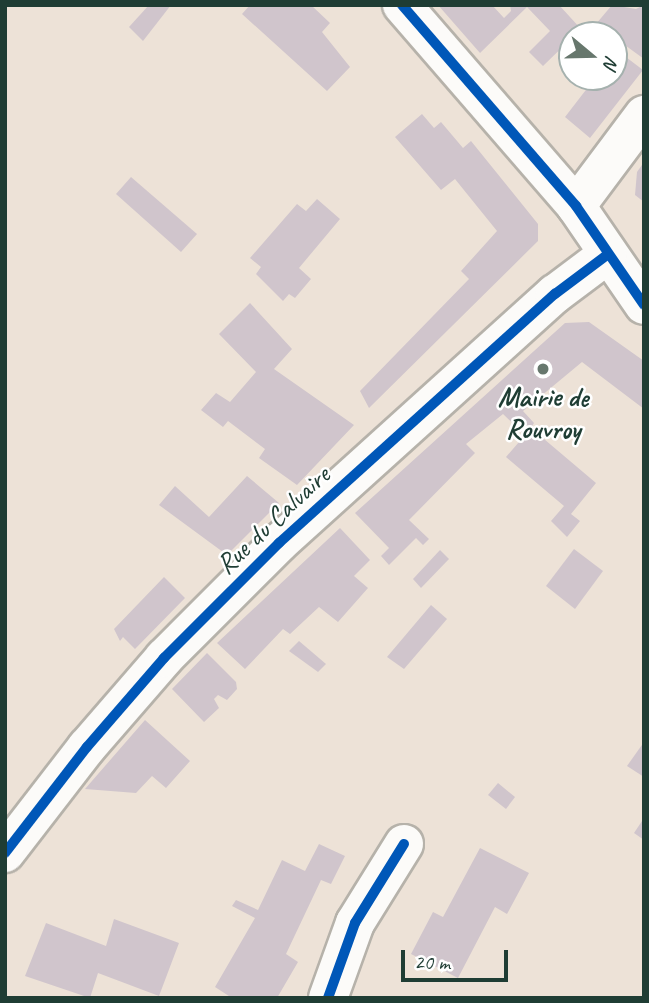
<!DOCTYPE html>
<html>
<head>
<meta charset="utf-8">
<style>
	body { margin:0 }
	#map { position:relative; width:649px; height:1003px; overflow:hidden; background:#ede2d7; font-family:Caveat,sans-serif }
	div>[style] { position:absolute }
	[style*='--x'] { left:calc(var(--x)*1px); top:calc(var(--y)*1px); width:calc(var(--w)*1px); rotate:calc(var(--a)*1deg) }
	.building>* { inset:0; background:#d0c5cc }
	.roads { filter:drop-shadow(2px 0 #b6b2aa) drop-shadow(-2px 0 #b6b2aa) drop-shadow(0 2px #b6b2aa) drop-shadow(0 -2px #b6b2aa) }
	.minor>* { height:38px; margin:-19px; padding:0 19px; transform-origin:19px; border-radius:19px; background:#fcfbf9 }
	.cycleway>* { height:10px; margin:-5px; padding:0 5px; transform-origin:5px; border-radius:5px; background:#0057b8 }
	.dots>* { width:19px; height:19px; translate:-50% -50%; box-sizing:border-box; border:4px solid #fff; border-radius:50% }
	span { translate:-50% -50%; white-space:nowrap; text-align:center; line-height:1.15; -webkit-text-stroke:5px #fff; paint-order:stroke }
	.poi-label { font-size:28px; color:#1f3d34; font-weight:700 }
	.street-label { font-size:28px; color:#1f3d34 }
	.frame { position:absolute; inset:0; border:7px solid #1f3d34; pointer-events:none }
	.north { position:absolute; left:558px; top:21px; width:70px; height:70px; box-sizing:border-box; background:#fff; border:2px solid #a5b1ae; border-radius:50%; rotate:109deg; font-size:19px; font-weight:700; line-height:28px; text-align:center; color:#1f3d34 }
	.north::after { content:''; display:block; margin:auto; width:24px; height:32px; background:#67776d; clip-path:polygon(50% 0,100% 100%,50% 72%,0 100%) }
	.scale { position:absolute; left:401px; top:950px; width:107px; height:32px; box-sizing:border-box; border:4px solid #1f3d34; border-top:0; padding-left:9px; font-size:21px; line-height:24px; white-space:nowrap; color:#1f3d34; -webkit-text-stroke:5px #fff; paint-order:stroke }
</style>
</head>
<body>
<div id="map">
	<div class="building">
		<div style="clip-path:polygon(149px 5px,171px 5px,143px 41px,129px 27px)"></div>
		<div style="clip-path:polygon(250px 5px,311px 5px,330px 23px,322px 32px,350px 67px,327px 91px,242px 14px)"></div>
		<div style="clip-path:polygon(438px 5px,492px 5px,504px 18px,511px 11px,510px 5px,559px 5px,581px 29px,543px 66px,529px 52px,550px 31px,527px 7px,480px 53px)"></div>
		<div style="clip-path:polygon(612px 5px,636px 9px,644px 5px,644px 59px,596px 24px)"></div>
		<div style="clip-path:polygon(614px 48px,643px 70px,590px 138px,565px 117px,592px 82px,586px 77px,614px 77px)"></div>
		<div style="clip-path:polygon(422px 114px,434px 128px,441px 122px,463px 148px,471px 141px,538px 224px,538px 241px,369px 408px,360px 391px,469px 279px,461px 271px,497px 231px,455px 179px,441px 190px,395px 137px)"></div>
		<div style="clip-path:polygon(644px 162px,644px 202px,635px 195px,637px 172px)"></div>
		<div style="clip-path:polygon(131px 177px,197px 234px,181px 252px,116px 194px)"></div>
		<div style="clip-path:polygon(317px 199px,340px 219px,299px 268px,311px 279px,295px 298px,289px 294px,283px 301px,256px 274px,261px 267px,250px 258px,297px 204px,306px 211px)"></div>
		<div style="clip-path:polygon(250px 303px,292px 349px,274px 369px,354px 425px,297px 485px,259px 458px,265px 449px,228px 421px,223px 427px,201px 410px,216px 393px,230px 402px,256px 372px,219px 334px)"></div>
		<div style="clip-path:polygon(589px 322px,644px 361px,644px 409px,582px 362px,523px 411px,534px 423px,531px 428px,596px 483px,571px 514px,580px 521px,567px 537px,551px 521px,564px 506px,506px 457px,525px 435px,503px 414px,466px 444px,475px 453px,409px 520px,429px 539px,423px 545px,416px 538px,389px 565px,381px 556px,389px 548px,355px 513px,565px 323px)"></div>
		<div style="clip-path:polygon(247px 476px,279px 503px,227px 555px,159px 505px,175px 486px,209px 517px)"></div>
		<div style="clip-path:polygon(340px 528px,370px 560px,354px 576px,368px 588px,338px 622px,319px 607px,290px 634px,283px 629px,245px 669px,217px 643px)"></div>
		<div style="clip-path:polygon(574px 549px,603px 571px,575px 609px,546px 586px)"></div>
		<div style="clip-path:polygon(440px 550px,449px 559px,421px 588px,413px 579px)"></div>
		<div style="clip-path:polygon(164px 577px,185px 598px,135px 649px,123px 637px,120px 641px,114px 629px)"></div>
		<div style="clip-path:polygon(431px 605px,447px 619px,404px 669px,387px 657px)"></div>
		<div style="clip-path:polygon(299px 641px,326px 664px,318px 672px,289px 651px)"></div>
		<div style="clip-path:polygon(207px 653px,236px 682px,237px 689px,227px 700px,218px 695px,214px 699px,219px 708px,204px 722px,172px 689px)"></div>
		<div style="clip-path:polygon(145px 720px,190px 761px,166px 788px,152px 776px,136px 793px,85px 789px)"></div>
		<div style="clip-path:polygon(644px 742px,644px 777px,627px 766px)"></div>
		<div style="clip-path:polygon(498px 783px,515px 797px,506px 809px,488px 795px)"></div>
		<div style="clip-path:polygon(644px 818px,644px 840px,634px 833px)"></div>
		<div style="clip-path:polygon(319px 844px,345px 856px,331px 884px,321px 880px,286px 954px,298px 962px,277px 998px,232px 998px,215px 987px,255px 918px,232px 906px,236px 900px,258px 910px,282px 860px,305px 871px)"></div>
		<div style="clip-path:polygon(480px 848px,529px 873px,507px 914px,495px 907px,458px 978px,411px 954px,433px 912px,443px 917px)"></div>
		<div style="clip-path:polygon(114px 919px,179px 943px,159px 996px,98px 973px,90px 998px,25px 976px,46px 923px,106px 946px)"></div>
	</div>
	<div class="roads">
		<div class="minor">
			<div style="--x:402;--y:5;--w:266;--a:49.1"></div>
			<div style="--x:576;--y:206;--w:120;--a:55.5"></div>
			<div style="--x:576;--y:206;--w:114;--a:-53.2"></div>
			<div style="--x:5;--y:853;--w:134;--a:-52.3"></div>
			<div style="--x:87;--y:747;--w:118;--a:-49.1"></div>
			<div style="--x:164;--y:658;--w:163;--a:-45"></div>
			<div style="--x:279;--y:543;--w:372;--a:-42.1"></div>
			<div style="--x:555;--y:294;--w:65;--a:-36.9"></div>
			<div style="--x:328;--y:998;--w:80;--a:-70.2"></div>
			<div style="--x:355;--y:923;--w:93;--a:-58.2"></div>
		</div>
	</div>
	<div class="cycleway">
		<div style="--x:402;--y:5;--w:266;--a:49.1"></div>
		<div style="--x:576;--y:206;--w:120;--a:55.5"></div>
		<div style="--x:5;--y:853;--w:134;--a:-52.3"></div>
		<div style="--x:87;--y:747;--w:118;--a:-49.1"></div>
		<div style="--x:164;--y:658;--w:163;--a:-45"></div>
		<div style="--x:279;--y:543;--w:372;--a:-42.1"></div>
		<div style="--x:555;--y:294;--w:65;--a:-36.9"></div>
		<div style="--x:328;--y:998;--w:80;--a:-70.2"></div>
		<div style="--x:355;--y:923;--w:93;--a:-58.2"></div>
	</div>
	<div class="dots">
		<div style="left:543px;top:369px;background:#67776d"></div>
	</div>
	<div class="poi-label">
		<span style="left:543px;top:413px">Mairie de<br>Rouvroy</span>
	</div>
	<div class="street-label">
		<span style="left:273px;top:520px;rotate:-43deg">Rue du Calvaire</span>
	</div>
	<div class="frame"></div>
	<div class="north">N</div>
	<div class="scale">20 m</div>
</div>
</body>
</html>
